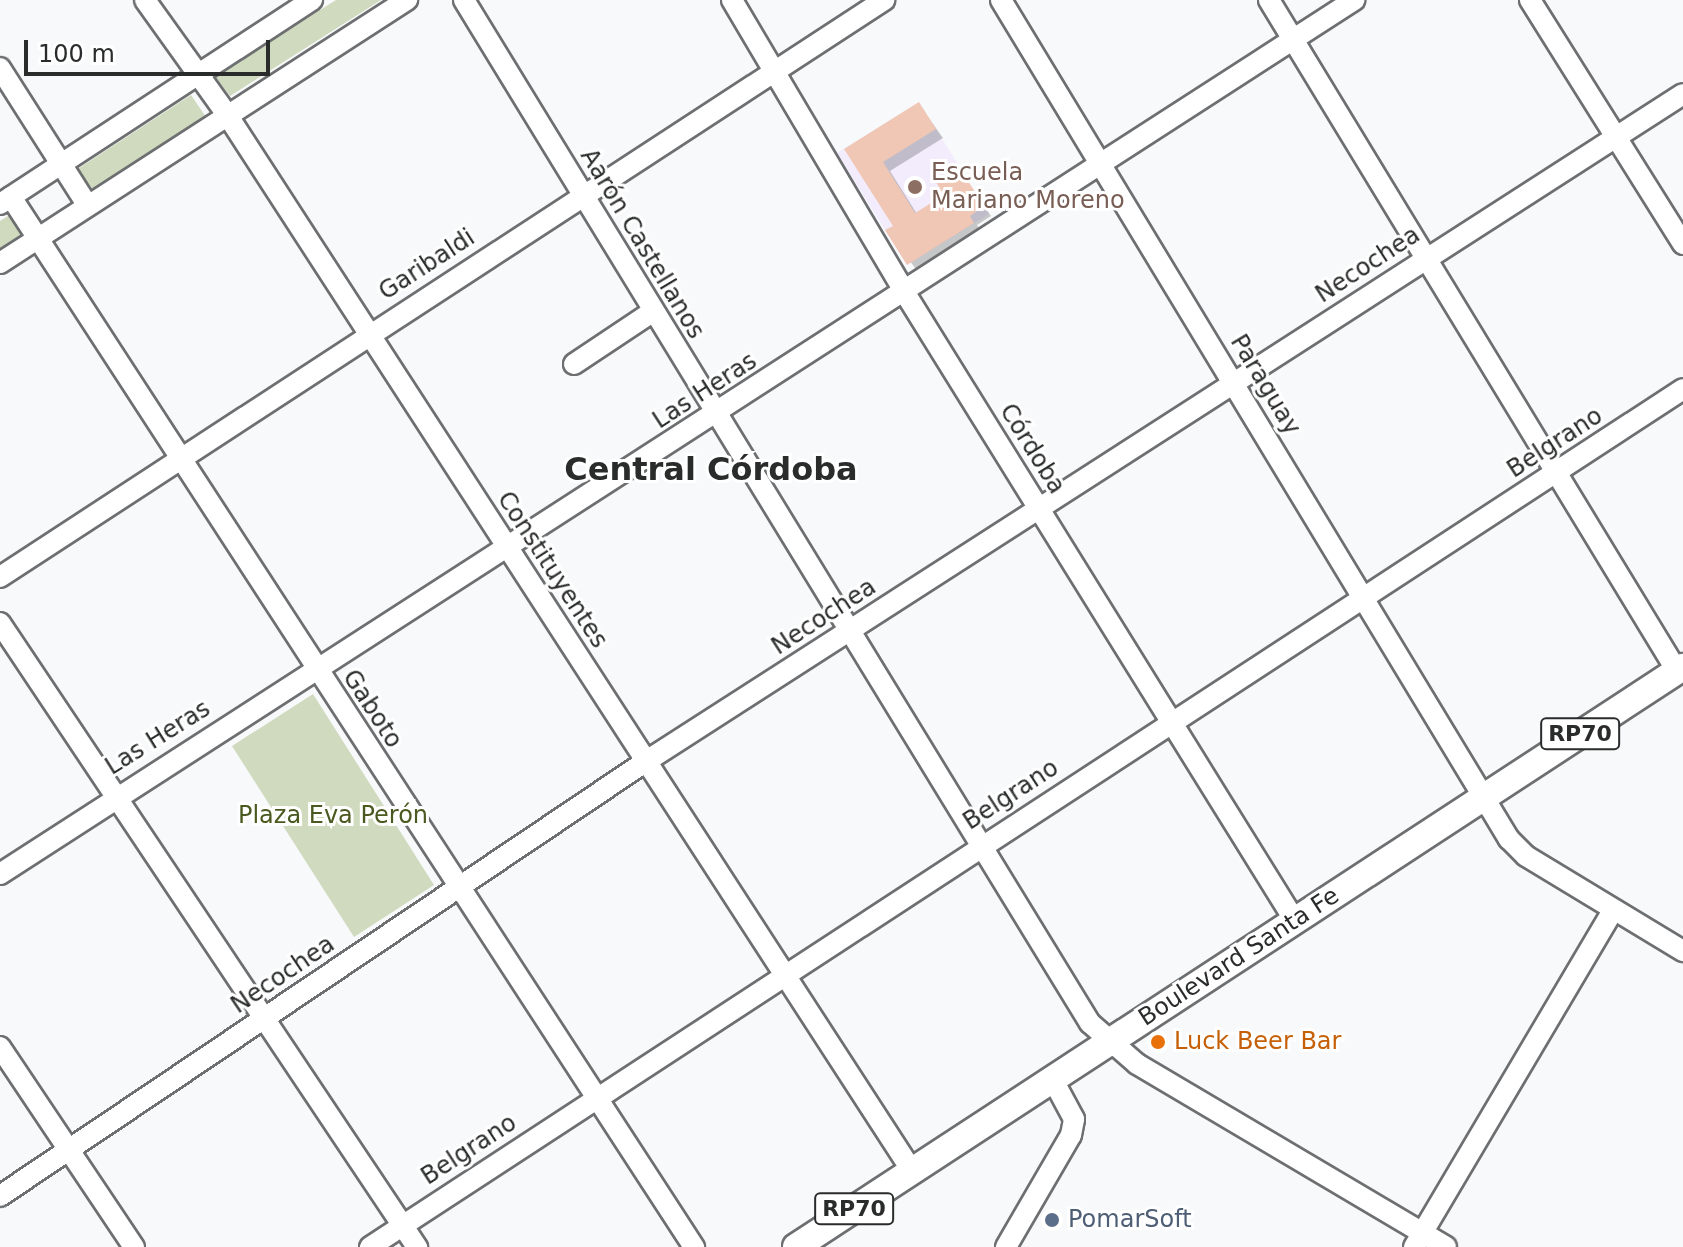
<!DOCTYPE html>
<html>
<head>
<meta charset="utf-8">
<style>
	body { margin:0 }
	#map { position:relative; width:1683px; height:1247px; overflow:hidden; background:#f8f9fb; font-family:"DejaVu Sans",sans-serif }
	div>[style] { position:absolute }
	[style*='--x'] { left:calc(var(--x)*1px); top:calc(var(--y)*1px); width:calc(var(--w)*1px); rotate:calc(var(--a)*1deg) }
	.education>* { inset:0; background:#f2ecfd }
	.green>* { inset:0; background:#d0dabe }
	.shadow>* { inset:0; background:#0003 }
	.building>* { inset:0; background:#f0c7b4 }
	.roads { filter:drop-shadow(2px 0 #6d6f71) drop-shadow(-2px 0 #6d6f71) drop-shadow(0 2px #6d6f71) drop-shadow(0 -2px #6d6f71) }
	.minor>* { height:20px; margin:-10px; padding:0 10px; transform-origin:10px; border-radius:10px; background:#fff }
	.major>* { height:26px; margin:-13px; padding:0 13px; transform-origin:13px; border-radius:13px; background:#fff }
	.dots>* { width:22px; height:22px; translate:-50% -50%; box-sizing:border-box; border:4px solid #fff; border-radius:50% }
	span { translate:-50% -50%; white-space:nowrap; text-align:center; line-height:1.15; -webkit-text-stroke:6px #fff; paint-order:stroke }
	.shield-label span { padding:2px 6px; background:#fff; border:2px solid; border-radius:6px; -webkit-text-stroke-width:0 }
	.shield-label { font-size:22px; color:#2a2b2b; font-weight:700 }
	.education-label { font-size:24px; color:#785e54 }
	.left { translate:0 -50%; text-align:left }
	.street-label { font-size:24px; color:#2a2b2b }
	.park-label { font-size:24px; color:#4a5920 }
	.food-label { font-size:24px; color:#c56008 }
	.service-label { font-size:24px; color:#4e5e75 }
	.district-label { font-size:32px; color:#2a2b2b; font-weight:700 }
	.scale { position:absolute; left:24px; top:40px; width:246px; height:36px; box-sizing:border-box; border:4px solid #2a2b2b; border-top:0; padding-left:10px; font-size:24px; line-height:28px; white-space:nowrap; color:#2a2b2b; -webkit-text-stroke:6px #fff; paint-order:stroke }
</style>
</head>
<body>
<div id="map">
	<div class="education">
		<div style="clip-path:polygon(919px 102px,989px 214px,907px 265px,837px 153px)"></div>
	</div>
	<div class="green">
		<div style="clip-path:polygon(336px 0,381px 0,230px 96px,215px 76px)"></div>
		<div style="clip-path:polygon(191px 95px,206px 117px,93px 189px,76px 170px)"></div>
		<div style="clip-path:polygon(16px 211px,27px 232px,0 249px,0 221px)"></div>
		<div style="clip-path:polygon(313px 694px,434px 885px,354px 937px,232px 746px)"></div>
	</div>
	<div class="shadow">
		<div style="clip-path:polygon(919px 104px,943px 138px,890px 171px,917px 214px,947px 196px,959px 170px,991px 216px,977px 225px,982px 232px,918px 272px,888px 231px,895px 226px,847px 149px)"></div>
	</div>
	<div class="building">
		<div style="clip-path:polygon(919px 102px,936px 129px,883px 162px,915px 213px,944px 195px,936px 182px,959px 167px,984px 206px,970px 216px,974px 223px,907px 265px,885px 230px,893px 226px,844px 149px)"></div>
	</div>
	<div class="roads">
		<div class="minor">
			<div style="--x:145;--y:0;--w:139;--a:54.4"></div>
			<div style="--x:226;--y:113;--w:1261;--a:57.04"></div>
			<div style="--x:464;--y:0;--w:1199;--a:58.54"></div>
			<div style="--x:1090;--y:1023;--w:62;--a:41.1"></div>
			<div style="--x:1137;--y:1064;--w:359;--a:30.6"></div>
			<div style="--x:732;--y:0;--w:340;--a:59.4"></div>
			<div style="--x:905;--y:293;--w:739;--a:58.16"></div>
			<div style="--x:1001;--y:0;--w:981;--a:58.81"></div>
			<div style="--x:1509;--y:839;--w:24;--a:45"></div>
			<div style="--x:1526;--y:856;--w:184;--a:31.2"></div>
			<div style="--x:1269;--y:0;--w:785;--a:58.7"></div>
			<div style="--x:1530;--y:0;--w:288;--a:57.9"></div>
			<div style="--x:0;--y:68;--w:160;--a:57.5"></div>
			<div style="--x:11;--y:197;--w:1253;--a:56.96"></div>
			<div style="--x:0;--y:204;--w:373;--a:-33.2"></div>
			<div style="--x:0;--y:263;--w:485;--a:-32.9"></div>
			<div style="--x:574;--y:364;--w:94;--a:-33.7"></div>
			<div style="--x:0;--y:577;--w:1056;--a:-33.13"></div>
			<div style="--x:0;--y:623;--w:751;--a:56.25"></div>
			<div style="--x:0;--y:874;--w:1612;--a:-32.84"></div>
			<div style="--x:0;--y:1047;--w:241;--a:56.2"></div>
			<div style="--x:0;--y:1196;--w:777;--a:-33.94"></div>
			<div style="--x:645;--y:762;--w:1234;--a:-32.76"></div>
			<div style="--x:370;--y:1247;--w:1568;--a:-33.16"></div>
			<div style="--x:1006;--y:1247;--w:129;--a:-59.9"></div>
			<div style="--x:1071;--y:1135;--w:16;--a:-79"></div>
			<div style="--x:1074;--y:1119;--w:44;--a:-118.3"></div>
			<div style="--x:1414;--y:1247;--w:391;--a:-59.4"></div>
		</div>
		<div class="major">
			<div style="--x:796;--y:1247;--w:1060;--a:-33.18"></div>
		</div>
	</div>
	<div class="dots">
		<div style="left:915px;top:187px;background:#8d6e63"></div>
		<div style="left:1158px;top:1042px;background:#e8710a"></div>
		<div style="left:1052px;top:1220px;background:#5c6f8a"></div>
	</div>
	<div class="shield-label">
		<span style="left:1580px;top:734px">RP70</span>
		<span style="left:854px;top:1209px">RP70</span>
	</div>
	<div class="education-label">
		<span class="left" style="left:931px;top:187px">Escuela<br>Mariano Moreno</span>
	</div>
	<div class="street-label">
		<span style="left:642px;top:244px;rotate:59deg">Aarón Castellanos</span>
		<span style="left:427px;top:265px;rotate:-33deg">Garibaldi</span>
		<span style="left:1368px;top:265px;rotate:-33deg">Necochea</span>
		<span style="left:1265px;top:385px;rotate:59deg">Paraguay</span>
		<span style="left:705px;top:391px;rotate:-33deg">Las Heras</span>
		<span style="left:1555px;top:443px;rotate:-33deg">Belgrano</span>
		<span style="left:1032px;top:449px;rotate:58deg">Córdoba</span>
		<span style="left:552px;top:570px;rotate:57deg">Constituyentes</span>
		<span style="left:824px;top:617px;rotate:-33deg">Necochea</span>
		<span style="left:372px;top:709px;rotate:57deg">Gaboto</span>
		<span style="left:158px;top:738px;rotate:-32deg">Las Heras</span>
		<span style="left:1011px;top:795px;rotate:-33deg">Belgrano</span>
		<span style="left:1239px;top:957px;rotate:-33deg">Boulevard Santa Fe</span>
		<span style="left:283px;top:975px;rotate:-34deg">Necochea</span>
		<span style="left:469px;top:1150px;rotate:-33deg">Belgrano</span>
	</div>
	<div class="park-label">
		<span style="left:333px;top:816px">Plaza Eva Perón</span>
	</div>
	<div class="food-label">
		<span class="left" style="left:1174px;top:1042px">Luck Beer Bar</span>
	</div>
	<div class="service-label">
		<span class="left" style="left:1068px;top:1220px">PomarSoft</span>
	</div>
	<div class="district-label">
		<span style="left:711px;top:469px">Central Córdoba</span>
	</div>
	<div class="scale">100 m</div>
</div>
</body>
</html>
